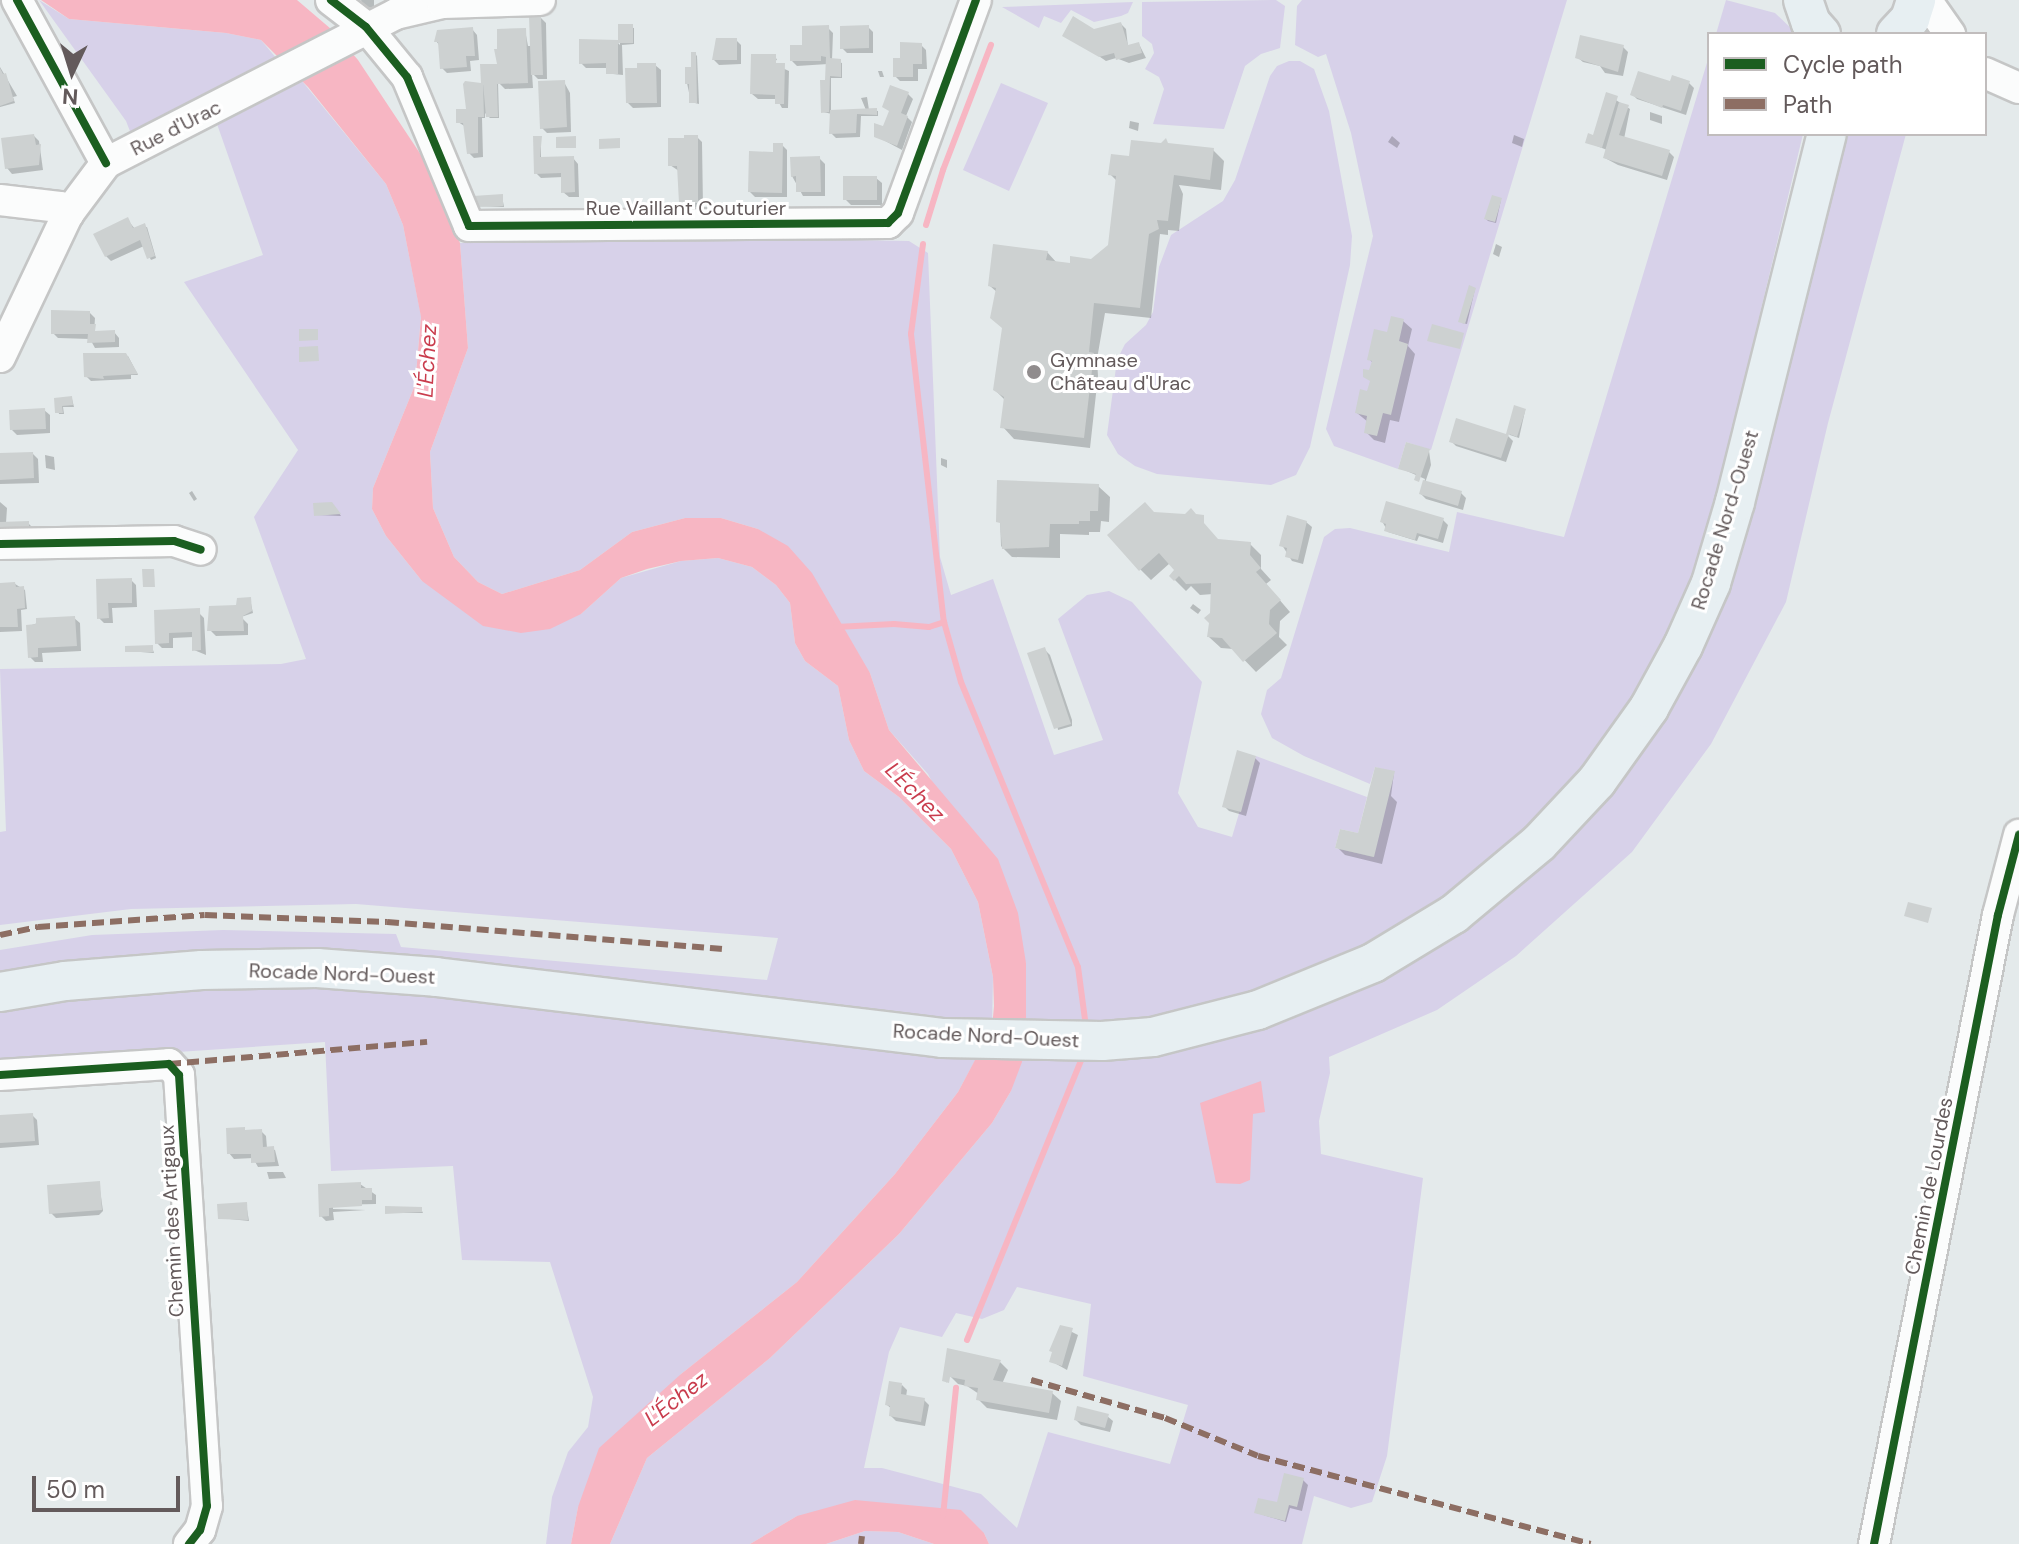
<!DOCTYPE html>
<html>
<head>
<meta charset="utf-8">
<style>
	body { margin:0 }
	#map { position:relative; width:2019px; height:1544px; overflow:hidden; background:#e4eaeb; font-family:"DM Sans",sans-serif }
	div>[style] { position:absolute }
	[style*='--x'] { left:calc(var(--x)*1px); top:calc(var(--y)*1px); width:calc(var(--w)*1px); rotate:calc(var(--a)*1deg) }
	.green>* { inset:0; background:#d7d1e9 }
	.water>* { inset:0; background:#f7b6c3 }
	.shadow>* { inset:0; background:#0003 }
	.stream>* { height:6px; margin:-3px; padding:0 3px; transform-origin:3px; border-radius:3px; background:#f7b6c3 }
	.building>* { inset:0; background:#cdd1d1 }
	.roads { filter:drop-shadow(2px 0 #c5c6c6) drop-shadow(-2px 0 #c5c6c6) drop-shadow(0 2px #c5c6c6) drop-shadow(0 -2px #c5c6c6) }
	.minor>* { height:30px; margin:-15px; padding:0 15px; transform-origin:15px; border-radius:15px; background:#fbfcfc }
	.major>* { height:38px; margin:-19px; padding:0 19px; transform-origin:19px; border-radius:19px; background:#e7eff2 }
	.quiet>* { height:6px; margin-top:-3px; transform-origin:0; background:repeating-linear-gradient(90deg,#8d6e63 0 12px,transparent 0 18px) }
	.cycleway>* { height:8px; margin:-4px; padding:0 4px; transform-origin:4px; border-radius:4px; background:#1b5e20 }
	.dots>* { width:22px; height:22px; translate:-50% -50%; box-sizing:border-box; border:4px solid #fff; border-radius:50% }
	span { translate:-50% -50%; white-space:nowrap; text-align:center; line-height:1.15; -webkit-text-stroke:6px #fff; paint-order:stroke }
	.street-label { font-size:20px; color:#635a5b }
	.poi-label { font-size:20px; color:#635a5b }
	.left { translate:0 -50%; text-align:left }
	.water-label { font-size:22px; color:#c93c4d; font-style:italic }
	.legend { position:absolute; left:1707px; top:32px; width:280px; height:104px; box-sizing:border-box; background:#fff; border:2px solid #c1bdbd; margin:0; padding:10px 14px; list-style:none; font-size:24px; color:#635a5b }
	.legend li { display:flex; align-items:center; gap:16px; height:40px }
	.legend b { width:40px; border:2px solid #c1bdbd }
	.north { position:absolute; left:32px; top:32px; width:80px; height:80px; -webkit-text-stroke:6px #fff; paint-order:stroke; rotate:184deg; font-size:22px; font-weight:700; line-height:32px; text-align:center; color:#635a5b }
	.north::after { content:''; display:block; margin:auto; width:28px; height:36px; background:#635a5b; clip-path:polygon(50% 0,100% 100%,50% 72%,0 100%) }
	.scale { position:absolute; left:32px; top:1476px; width:148px; height:36px; box-sizing:border-box; border:4px solid #635a5b; border-top:0; padding-left:10px; font-size:24px; line-height:28px; white-space:nowrap; color:#635a5b; -webkit-text-stroke:6px #fff; paint-order:stroke }
</style>
</head>
<body>
<div id="map">
	<div class="green">
		<div style="clip-path:polygon(39px 0,69px 19px,226px 33px,261px 40px,282px 65px,133px 139px,126px 121px)"></div>
		<div style="clip-path:polygon(1276px 0,1285px 6px,1280px 48px,1261px 54px,1245px 66px,1224px 129px,1153px 124px,1164px 89px,1159px 77px,1145px 69px,1154px 53px,1152px 44px,1142px 36px,1142px 2px)"></div>
		<div style="clip-path:polygon(1302px 0,1567px 0,1431px 450px,1406px 442px,1398px 469px,1334px 446px,1326px 429px,1373px 236px,1351px 133px,1326px 54px,1318px 57px,1295px 45px,1297px 6px)"></div>
		<div style="clip-path:polygon(1726px 0,1775px 13px,1797px 34px,1716px 34px)"></div>
		<div style="clip-path:polygon(1133px 2px,1128px 13px,1121px 16px,1094px 22px,1071px 10px,1061px 23px,1044px 16px,1039px 28px,1002px 7px)"></div>
		<div style="clip-path:polygon(evenodd,1709px 56px,1709px 134px,1803px 134px,1709px 527px,1655px 671px,1578px 782px,1500px 858px,1394px 935px,1305px 979px,1171px 1015px,1075px 1026px,1068px 1061px,1155px 1054px,1292px 1017px,1356px 988px,1644px 739px,1840px 134px,1906px 134px,1828px 423px,1786px 602px,1711px 744px,1632px 852px,1516px 956px,1437px 1010px,1329px 1057px,1330px 1073px,1319px 1121px,1321px 1154px,1423px 1178px,1387px 1456px,1372px 1502px,1351px 1508px,1314px 1496px,1302px 1544px,989px 1544px,984px 1533px,797px 1516px,750px 1544px,610px 1544px,647px 1458px,770px 1358px,899px 1234px,992px 1123px,1011px 1091px,1026px 963px,928px 774px,889px 730px,870px 673px,758px 529px,721px 518px,685px 518px,632px 532px,580px 570px,502px 594px,478px 582px,454px 557px,433px 508px,430px 452px,468px 348px,460px 243px,738px 238px,909px 241px,928px 253px,940px 557px,951px 595px,993px 579px,1054px 755px,1103px 740px,1058px 619px,1087px 595px,1109px 591px,1132px 602px,1202px 682px,1178px 793px,1198px 827px,1232px 837px,1256px 756px,1367px 797px,1358px 833px,1340px 829px,1335px 848px,1373px 857px,1394px 772px,1375px 767px,1370px 784px,1304px 756px,1272px 738px,1261px 714px,1267px 690px,1281px 678px,1324px 537px,1335px 529px,1350px 528px,1449px 552px,1457px 512px,1564px 537px,1709px 56px,1017px 1287px,1091px 1304px,1083px 1376px,1188px 1405px,1170px 1464px,1048px 1432px,1017px 1528px,981px 1494px,882px 1468px,864px 1468px,889px 1352px,900px 1327px,942px 1337px,956px 1313px,982px 1319px,1004px 1310px,1017px 1287px)"></div>
		<div style="clip-path:polygon(1289px 61px,1300px 61px,1314px 69px,1329px 111px,1352px 236px,1350px 265px,1310px 447px,1296px 475px,1271px 485px,1157px 474px,1135px 466px,1118px 454px,1107px 435px,1117px 360px,1125px 344px,1146px 325px,1153px 312px,1159px 267px,1171px 235px,1223px 201px,1235px 180px,1270px 76px,1277px 66px)"></div>
		<div style="clip-path:polygon(302px 81px,386px 184px,403px 225px,421px 316px,415px 385px,373px 488px,372px 509px,386px 536px,422px 581px,581px 614px,621px 578px,681px 561px,718px 558px,752px 567px,776px 585px,790px 603px,795px 643px,805px 661px,838px 686px,849px 740px,864px 771px,899px 797px,951px 849px,978px 902px,993px 977px,992px 1028px,745px 999px,0 977px,0 950px,92px 935px,223px 930px,396px 934px,401px 947px,767px 980px,778px 938px,356px 904px,131px 909px,0 925px,0 832px,6px 831px,0 669px,281px 664px,306px 659px,254px 517px,298px 450px,184px 282px,263px 255px,217px 124px)"></div>
		<div style="clip-path:polygon(1001px 83px,1048px 103px,1009px 191px,963px 170px)"></div>
		<div style="clip-path:polygon(278px 983px,395px 990px,978px 1055px,958px 1092px,895px 1174px,797px 1282px,681px 1374px,578px 1507px,571px 1544px,546px 1544px,552px 1497px,568px 1452px,588px 1427px,593px 1397px,550px 1262px,462px 1260px,453px 1166px,331px 1171px,325px 1042px,0 1064px,0 1005px,22px 1001px)"></div>
		<div style="clip-path:polygon(865px 1531px,898px 1532px,934px 1544px,826px 1544px)"></div>
	</div>
	<div class="water">
		<div style="clip-path:polygon(41px 0,297px 0,331px 29px,358px 60px,431px 170px,460px 243px,468px 348px,430px 452px,433px 508px,454px 557px,478px 582px,502px 594px,580px 570px,632px 532px,685px 518px,721px 518px,758px 529px,788px 546px,812px 573px,870px 673px,889px 730px,998px 859px,1018px 913px,1026px 963px,1026px 1029px,1022px 1062px,1011px 1091px,992px 1123px,899px 1234px,770px 1358px,647px 1458px,610px 1544px,571px 1544px,578px 1507px,599px 1448px,681px 1374px,797px 1282px,895px 1174px,958px 1092px,992px 1028px,994px 1006px,993px 977px,978px 902px,951px 849px,899px 797px,864px 771px,849px 740px,838px 686px,805px 661px,795px 643px,790px 603px,776px 585px,752px 567px,718px 558px,681px 561px,647px 569px,621px 578px,581px 614px,550px 629px,521px 633px,483px 626px,422px 581px,386px 536px,372px 509px,373px 488px,415px 385px,421px 317px,403px 225px,386px 184px,308px 87px,261px 40px,226px 33px,69px 19px)"></div>
		<div style="clip-path:polygon(1261px 1081px,1265px 1112px,1253px 1114px,1250px 1180px,1240px 1184px,1216px 1183px,1200px 1103px)"></div>
		<div style="clip-path:polygon(855px 1500px,961px 1510px,984px 1533px,989px 1544px,934px 1544px,898px 1532px,865px 1531px,826px 1544px,750px 1544px,797px 1516px)"></div>
	</div>
	<div class="shadow">
		<div style="clip-path:polygon(361px 0,374px 0,374px 8px,363px 7px)"></div>
		<div style="clip-path:polygon(541px 18px,546px 23px,547px 79px,538px 79px,532px 73px,533px 88px,505px 89px,498px 82px,499px 118px,490px 118px,485px 113px,485px 118px,482px 118px,483px 157px,474px 158px,469px 153px,466px 127px,458px 122px,468px 111px,464px 86px,483px 85px,499px 70px,525px 30px,528px 46px,532px 46px)"></div>
		<div style="clip-path:polygon(1121px 24px,1126px 29px,1128px 47px,1139px 44px,1146px 58px,1129px 63px,1116px 58px,1106px 61px,1071px 37px)"></div>
		<div style="clip-path:polygon(620px 26px,634px 28px,634px 44px,622px 45px,623px 75px,613px 74px,608px 68px,586px 68px,581px 63px,617px 42px,620px 45px)"></div>
		<div style="clip-path:polygon(868px 27px,873px 32px,873px 53px,847px 53px,842px 48px)"></div>
		<div style="clip-path:polygon(828px 28px,833px 33px,832px 60px,842px 63px,842px 78px,831px 78px,831px 112px,866px 110px,861px 98px,867px 97px,869px 110px,878px 111px,878px 116px,861px 116px,860px 137px,836px 138px,831px 133px,832px 114px,823px 112px,828px 64px,797px 66px,792px 61px)"></div>
		<div style="clip-path:polygon(472px 29px,477px 35px,479px 60px,470px 61px,471px 71px,447px 73px,442px 68px,440px 46px,436px 41px)"></div>
		<div style="clip-path:polygon(736px 40px,741px 45px,741px 64px,719px 65px,714px 60px)"></div>
		<div style="clip-path:polygon(921px 45px,926px 50px,927px 69px,918px 69px,918px 81px,900px 81px,895px 76px)"></div>
		<div style="clip-path:polygon(1623px 47px,1628px 52px,1623px 76px,1605px 73px,1600px 66px,1583px 62px,1577px 57px)"></div>
		<div style="clip-path:polygon(695px 54px,697px 56px,699px 104px,691px 102px,687px 83px)"></div>
		<div style="clip-path:polygon(753px 56px,775px 56px,777px 60px,769px 62px,789px 71px,788px 108px,782px 108px,777px 99px,758px 99px,752px 94px)"></div>
		<div style="clip-path:polygon(655px 65px,661px 70px,661px 107px,633px 108px,628px 103px)"></div>
		<div style="clip-path:polygon(0 67px,17px 96px,13px 97px,15px 103px,0 107px)"></div>
		<div style="clip-path:polygon(878px 71px,882px 71px,884px 77px,880px 77px)"></div>
		<div style="clip-path:polygon(564px 82px,570px 93px,571px 132px,547px 133px,542px 128px)"></div>
		<div style="clip-path:polygon(1689px 83px,1694px 88px,1686px 115px,1637px 99px,1632px 94px)"></div>
		<div style="clip-path:polygon(908px 94px,913px 99px,906px 116px,912px 122px,902px 150px,876px 136px)"></div>
		<div style="clip-path:polygon(1608px 95px,1630px 109px,1624px 139px,1669px 152px,1674px 157px,1667px 180px,1618px 165px,1605px 158px,1607px 150px,1587px 142px,1600px 140px)"></div>
		<div style="clip-path:polygon(1650px 112px,1662px 116px,1662px 124px,1650px 120px)"></div>
		<div style="clip-path:polygon(1130px 121px,1139px 123px,1138px 131px,1129px 128px)"></div>
		<div style="clip-path:polygon(1514px 135px,1524px 139px,1522px 147px,1512px 143px)"></div>
		<div style="clip-path:polygon(34px 136px,39px 141px,43px 170px,12px 174px,7px 168px)"></div>
		<div style="clip-path:polygon(1392px 136px,1400px 143px,1397px 148px,1388px 142px)"></div>
		<div style="clip-path:polygon(697px 137px,702px 142px,703px 207px,686px 207px,681px 202px,679px 171px,670px 165px)"></div>
		<div style="clip-path:polygon(541px 138px,541px 159px,573px 158px,578px 164px,579px 197px,569px 197px,563px 192px,563px 177px,541px 178px,536px 173px)"></div>
		<div style="clip-path:polygon(782px 145px,787px 150px,787px 197px,755px 197px,750px 192px)"></div>
		<div style="clip-path:polygon(1213px 150px,1224px 161px,1221px 190px,1179px 185px,1183px 194px,1179px 231px,1168px 230px,1168px 235px,1160px 234px,1151px 318px,1105px 313px,1097px 359px,1098px 376px,1090px 448px,1014px 439px,1003px 427px,1005px 400px,995px 390px,1004px 328px,998px 293px,990px 286px,1047px 252px,1057px 263px,1072px 264px,1091px 261px,1110px 246px,1117px 181px,1110px 174px,1131px 158px)"></div>
		<div style="clip-path:polygon(819px 158px,825px 164px,825px 196px,803px 196px,792px 176px)"></div>
		<div style="clip-path:polygon(876px 178px,882px 183px,882px 205px,851px 205px,845px 199px)"></div>
		<div style="clip-path:polygon(502px 196px,504px 207px,478px 206px)"></div>
		<div style="clip-path:polygon(1501px 200px,1496px 223px,1488px 221px,1486px 219px)"></div>
		<div style="clip-path:polygon(127px 219px,135px 229px,147px 227px,156px 258px,151px 260px,144px 246px,111px 261px,106px 256px)"></div>
		<div style="clip-path:polygon(1496px 244px,1502px 247px,1499px 257px,1493px 254px)"></div>
		<div style="clip-path:polygon(1475px 289px,1467px 324px,1462px 323px)"></div>
		<div style="clip-path:polygon(89px 312px,95px 318px,94px 333px,114px 332px,119px 338px,119px 347px,95px 348px,90px 339px,58px 338px,53px 333px)"></div>
		<div style="clip-path:polygon(1403px 321px,1412px 329px,1408px 346px,1415px 354px,1399px 422px,1390px 420px,1385px 443px,1374px 440px,1366px 432px,1368px 422px,1357px 413px,1372px 382px,1373px 363px,1369px 359px)"></div>
		<div style="clip-path:polygon(128px 356px,138px 375px,131px 375px,131px 379px,91px 381px,86px 376px)"></div>
		<div style="clip-path:polygon(56px 399px,72px 399px,74px 407px,63px 407px,64px 414px,59px 414px)"></div>
		<div style="clip-path:polygon(44px 410px,50px 415px,50px 433px,17px 435px,12px 430px)"></div>
		<div style="clip-path:polygon(1525px 411px,1519px 438px,1510px 435px,1508px 433px)"></div>
		<div style="clip-path:polygon(1508px 436px,1513px 441px,1506px 462px,1456px 446px,1451px 441px)"></div>
		<div style="clip-path:polygon(1429px 451px,1431px 465px,1425px 483px,1461px 493px,1466px 498px,1463px 510px,1426px 499px,1421px 494px,1425px 479px,1400px 468px)"></div>
		<div style="clip-path:polygon(33px 454px,38px 459px,39px 483px,0 484px,0 455px)"></div>
		<div style="clip-path:polygon(45px 455px,54px 457px,55px 470px,46px 468px)"></div>
		<div style="clip-path:polygon(941px 458px,947px 460px,947px 468px,941px 465px)"></div>
		<div style="clip-path:polygon(999px 482px,1098px 486px,1110px 497px,1109px 522px,1101px 521px,1100px 532px,1089px 532px,1089px 535px,1060px 534px,1060px 558px,1012px 557px,1001px 546px)"></div>
		<div style="clip-path:polygon(192px 491px,197px 499px,194px 501px,189px 493px)"></div>
		<div style="clip-path:polygon(0 502px,7px 508px,6px 523px,28px 523px,33px 528px,33px 537px,0 537px)"></div>
		<div style="clip-path:polygon(334px 506px,341px 516px,316px 515px)"></div>
		<div style="clip-path:polygon(1154px 514px,1219px 541px,1250px 544px,1261px 555px,1261px 569px,1271px 580px,1266px 584px,1290px 612px,1280px 621px,1279px 637px,1287px 645px,1256px 672px,1234px 649px,1221px 648px,1209px 637px,1213px 594px,1200px 595px,1191px 586px,1186px 591px,1171px 576px,1177px 570px,1170px 563px,1151px 580px,1140px 569px)"></div>
		<div style="clip-path:polygon(1443px 520px,1448px 525px,1443px 543px,1419px 536px,1417px 541px,1388px 532px,1382px 521px)"></div>
		<div style="clip-path:polygon(1306px 522px,1312px 527px,1303px 564px,1292px 561px,1282px 545px)"></div>
		<div style="clip-path:polygon(131px 580px,136px 585px,137px 607px,112px 608px,113px 623px,104px 623px,99px 618px,98px 581px)"></div>
		<div style="clip-path:polygon(15px 584px,25px 590px,27px 609px,21px 610px,22px 631px,0 632px,0 585px)"></div>
		<div style="clip-path:polygon(250px 599px,253px 613px,241px 617px,248px 624px,248px 635px,216px 636px,211px 631px,235px 607px)"></div>
		<div style="clip-path:polygon(1193px 604px,1201px 610px,1198px 614px,1190px 608px)"></div>
		<div style="clip-path:polygon(156px 612px,199px 613px,204px 618px,206px 655px,194px 650px,194px 637px,173px 638px,173px 648px,162px 648px,157px 643px)"></div>
		<div style="clip-path:polygon(74px 618px,80px 623px,81px 651px,42px 653px,43px 662px,35px 662px,30px 657px,29px 626px,49px 619px)"></div>
		<div style="clip-path:polygon(152px 647px,154px 653px,127px 651px)"></div>
		<div style="clip-path:polygon(1045px 650px,1050px 655px,1072px 720px,1072px 726px,1058px 730px)"></div>
		<div style="clip-path:polygon(1255px 758px,1260px 763px,1246px 816px,1229px 811px,1224px 806px)"></div>
		<div style="clip-path:polygon(1394px 773px,1391px 796px,1397px 802px,1382px 864px,1345px 855px,1337px 847px,1359px 836px)"></div>
		<div style="clip-path:polygon(32px 1115px,37px 1120px,39px 1145px,0 1148px,0 1119px)"></div>
		<div style="clip-path:polygon(261px 1131px,266px 1136px,267px 1148px,275px 1150px,279px 1166px,258px 1167px,253px 1158px,234px 1159px,229px 1153px)"></div>
		<div style="clip-path:polygon(267px 1172px,283px 1172px,286px 1178px,269px 1179px)"></div>
		<div style="clip-path:polygon(99px 1183px,103px 1211px,99px 1215px,56px 1218px,51px 1213px)"></div>
		<div style="clip-path:polygon(360px 1184px,376px 1195px,376px 1204px,333px 1205px,333px 1209px,366px 1210px,333px 1212px,334px 1220px,326px 1221px,321px 1216px,320px 1186px)"></div>
		<div style="clip-path:polygon(246px 1204px,249px 1221px,220px 1218px)"></div>
		<div style="clip-path:polygon(421px 1209px,423px 1213px,387px 1213px)"></div>
		<div style="clip-path:polygon(1062px 1327px,1078px 1335px,1067px 1370px,1051px 1361px)"></div>
		<div style="clip-path:polygon(949px 1351px,1000px 1362px,1008px 1370px,1002px 1384px,1052px 1393px,1061px 1401px,1057px 1420px,987px 1408px,978px 1399px,979px 1394px,967px 1386px,958px 1384px,950px 1376px,946px 1383px)"></div>
		<div style="clip-path:polygon(902px 1385px,907px 1390px,906px 1397px,924px 1400px,929px 1405px,925px 1426px,896px 1421px,891px 1416px,892px 1409px,887px 1405px)"></div>
		<div style="clip-path:polygon(1107px 1416px,1113px 1421px,1110px 1432px,1081px 1425px,1076px 1420px)"></div>
		<div style="clip-path:polygon(1303px 1480px,1308px 1485px,1302px 1511px,1290px 1508px,1286px 1522px,1257px 1513px,1284px 1506px)"></div>
	</div>
	<div class="stream">
		<div style="--x:926;--y:225;--w:58;--a:-72.8"></div>
		<div style="--x:943;--y:170;--w:134;--a:-69"></div>
		<div style="--x:923;--y:244;--w:91;--a:97.6"></div>
		<div style="--x:911;--y:334;--w:290;--a:83.5"></div>
		<div style="--x:944;--y:622;--w:62;--a:74.2"></div>
		<div style="--x:961;--y:682;--w:308;--a:67.7"></div>
		<div style="--x:1078;--y:967;--w:61;--a:82.4"></div>
		<div style="--x:836;--y:627;--w:58;--a:-3"></div>
		<div style="--x:894;--y:624;--w:35;--a:5"></div>
		<div style="--x:929;--y:627;--w:16;--a:-18"></div>
		<div style="--x:967;--y:1340;--w:309;--a:-67.8"></div>
		<div style="--x:943;--y:1516;--w:129;--a:-84.2"></div>
	</div>
	<div class="building">
		<div style="clip-path:polygon(529px 16px,541px 16px,543px 75px,531px 75px)"></div>
		<div style="clip-path:polygon(1073px 16px,1094px 29px,1121px 22px,1128px 45px,1139px 42px,1142px 53px,1116px 60px,1114px 53px,1099px 57px,1062px 36px)"></div>
		<div style="clip-path:polygon(618px 24px,633px 24px,633px 43px,618px 43px,618px 74px,606px 74px,606px 63px,579px 64px,579px 39px,618px 40px)"></div>
		<div style="clip-path:polygon(829px 25px,830px 58px,841px 59px,841px 77px,830px 76px,829px 112px,821px 113px,820px 80px,825px 80px,826px 57px,821px 56px,821px 61px,790px 61px,790px 45px,802px 45px,802px 26px)"></div>
		<div style="clip-path:polygon(869px 25px,869px 48px,840px 49px,840px 26px)"></div>
		<div style="clip-path:polygon(473px 27px,475px 56px,466px 56px,467px 67px,440px 69px,438px 42px,434px 42px,437px 30px)"></div>
		<div style="clip-path:polygon(526px 28px,528px 83px,497px 84px,498px 117px,486px 117px,483px 83px,484px 117px,478px 117px,478px 153px,467px 154px,463px 123px,456px 123px,456px 109px,466px 109px,463px 84px,465px 81px,481px 83px,480px 64px,497px 64px,494px 49px,497px 49px,497px 29px)"></div>
		<div style="clip-path:polygon(1580px 35px,1624px 45px,1618px 72px,1575px 58px)"></div>
		<div style="clip-path:polygon(716px 38px,737px 38px,737px 60px,712px 60px)"></div>
		<div style="clip-path:polygon(900px 42px,922px 43px,922px 64px,913px 64px,913px 77px,893px 77px,893px 58px,900px 58px)"></div>
		<div style="clip-path:polygon(691px 52px,696px 52px,697px 103px,689px 103px,689px 84px,685px 84px,685px 67px,691px 67px)"></div>
		<div style="clip-path:polygon(751px 54px,776px 54px,776px 63px,785px 63px,784px 104px,775px 104px,775px 95px,750px 94px)"></div>
		<div style="clip-path:polygon(637px 63px,656px 63px,657px 103px,626px 103px,625px 68px,637px 68px)"></div>
		<div style="clip-path:polygon(0 68px,3px 74px,6px 73px,14px 101px,0 106px)"></div>
		<div style="clip-path:polygon(1638px 71px,1670px 81px,1672px 75px,1690px 81px,1681px 111px,1663px 105px,1662px 108px,1630px 95px)"></div>
		<div style="clip-path:polygon(565px 80px,567px 127px,540px 129px,538px 81px)"></div>
		<div style="clip-path:polygon(890px 85px,909px 92px,901px 113px,908px 116px,897px 146px,874px 137px,874px 123px,883px 126px,889px 111px,882px 107px)"></div>
		<div style="clip-path:polygon(1606px 92px,1618px 96px,1602px 148px,1585px 143px,1588px 133px,1593px 135px)"></div>
		<div style="clip-path:polygon(1619px 102px,1629px 105px,1619px 135px,1670px 150px,1662px 176px,1603px 158px)"></div>
		<div style="clip-path:polygon(877px 108px,877px 115px,857px 114px,856px 133px,829px 134px,830px 110px)"></div>
		<div style="clip-path:polygon(34px 134px,36px 145px,41px 144px,39px 165px,5px 169px,1px 138px)"></div>
		<div style="clip-path:polygon(684px 135px,698px 135px,698px 203px,679px 203px,677px 166px,668px 166px,668px 138px,684px 138px)"></div>
		<div style="clip-path:polygon(533px 136px,542px 136px,540px 157px,574px 156px,575px 192px,561px 193px,561px 173px,534px 174px)"></div>
		<div style="clip-path:polygon(576px 136px,576px 148px,556px 148px,556px 137px)"></div>
		<div style="clip-path:polygon(620px 138px,620px 148px,599px 149px,599px 139px)"></div>
		<div style="clip-path:polygon(1166px 138px,1168px 143px,1214px 148px,1210px 180px,1174px 175px,1168px 221px,1157px 220px,1159px 229px,1149px 234px,1140px 308px,1094px 303px,1089px 352px,1094px 353px,1084px 438px,1000px 428px,1004px 397px,993px 390px,1002px 328px,990px 318px,996px 288px,988px 286px,993px 244px,1048px 251px,1046px 260px,1070px 263px,1070px 256px,1091px 259px,1108px 245px,1116px 176px,1108px 175px,1111px 154px,1129px 156px,1131px 140px,1161px 143px)"></div>
		<div style="clip-path:polygon(773px 143px,783px 143px,782px 193px,748px 192px,749px 151px,773px 152px)"></div>
		<div style="clip-path:polygon(820px 156px,821px 192px,796px 192px,796px 176px,791px 177px,790px 157px)"></div>
		<div style="clip-path:polygon(843px 176px,877px 176px,877px 200px,843px 200px)"></div>
		<div style="clip-path:polygon(503px 194px,503px 206px,477px 207px,473px 196px)"></div>
		<div style="clip-path:polygon(1492px 195px,1502px 198px,1495px 222px,1484px 219px)"></div>
		<div style="clip-path:polygon(128px 217px,133px 228px,145px 223px,155px 256px,147px 259px,140px 240px,105px 257px,93px 234px)"></div>
		<div style="clip-path:polygon(1469px 285px,1476px 288px,1465px 324px,1458px 322px)"></div>
		<div style="clip-path:polygon(51px 310px,90px 311px,90px 324px,96px 324px,95px 331px,115px 330px,115px 342px,87px 343px,88px 334px,51px 334px)"></div>
		<div style="clip-path:polygon(1391px 316px,1404px 319px,1399px 341px,1408px 344px,1391px 415px,1383px 413px,1377px 436px,1364px 433px,1367px 416px,1355px 413px,1360px 389px,1367px 391px,1370px 381px,1363px 377px,1363px 369px,1369px 370px,1372px 361px,1367px 360px,1374px 329px,1387px 332px)"></div>
		<div style="clip-path:polygon(1432px 324px,1464px 333px,1460px 349px,1427px 341px)"></div>
		<div style="clip-path:polygon(299px 329px,318px 329px,318px 340px,299px 341px)"></div>
		<div style="clip-path:polygon(318px 346px,319px 361px,299px 362px,299px 347px)"></div>
		<div style="clip-path:polygon(83px 353px,126px 353px,138px 374px,103px 376px,104px 379px,84px 377px)"></div>
		<div style="clip-path:polygon(72px 396px,73px 405px,62px 406px,63px 413px,55px 413px,54px 398px)"></div>
		<div style="clip-path:polygon(1514px 405px,1526px 409px,1517px 437px,1509px 434px,1501px 458px,1449px 442px,1456px 418px,1506px 434px)"></div>
		<div style="clip-path:polygon(45px 408px,46px 429px,10px 430px,9px 410px)"></div>
		<div style="clip-path:polygon(1406px 442px,1430px 449px,1419px 482px,1414px 480px,1416px 474px,1398px 469px)"></div>
		<div style="clip-path:polygon(33px 452px,34px 478px,0 480px,0 453px)"></div>
		<div style="clip-path:polygon(997px 480px,1099px 484px,1098px 511px,1090px 511px,1090px 521px,1079px 521px,1079px 524px,1050px 524px,1049px 547px,1002px 549px,1000px 523px,996px 522px)"></div>
		<div style="clip-path:polygon(1423px 480px,1462px 491px,1458px 506px,1419px 494px)"></div>
		<div style="clip-path:polygon(1386px 501px,1444px 518px,1438px 539px,1417px 533px,1415px 540px,1384px 531px,1386px 524px,1380px 522px)"></div>
		<div style="clip-path:polygon(332px 502px,341px 514px,314px 516px,313px 503px)"></div>
		<div style="clip-path:polygon(1145px 502px,1154px 512px,1185px 514px,1191px 508px,1196px 514px,1204px 515px,1204px 523px,1218px 539px,1251px 542px,1250px 555px,1261px 568px,1256px 572px,1281px 600px,1270px 610px,1269px 624px,1277px 633px,1243px 662px,1222px 638px,1207px 637px,1209px 623px,1204px 618px,1210px 613px,1211px 583px,1186px 584px,1179px 576px,1174px 581px,1169px 576px,1174px 570px,1159px 553px,1139px 571px,1107px 535px)"></div>
		<div style="clip-path:polygon(1287px 515px,1307px 521px,1298px 560px,1285px 557px,1287px 548px,1279px 546px)"></div>
		<div style="clip-path:polygon(29px 521px,29px 533px,0 534px,0 522px)"></div>
		<div style="clip-path:polygon(142px 569px,154px 569px,155px 587px,143px 587px)"></div>
		<div style="clip-path:polygon(132px 578px,132px 603px,108px 603px,109px 618px,97px 619px,96px 579px)"></div>
		<div style="clip-path:polygon(15px 582px,16px 587px,24px 586px,25px 608px,17px 609px,18px 627px,0 627px,0 583px)"></div>
		<div style="clip-path:polygon(251px 597px,252px 611px,243px 616px,244px 631px,207px 631px,209px 606px,236px 605px,237px 598px)"></div>
		<div style="clip-path:polygon(200px 608px,201px 650px,192px 651px,192px 632px,169px 633px,169px 643px,155px 644px,154px 610px)"></div>
		<div style="clip-path:polygon(75px 616px,77px 646px,38px 648px,38px 657px,28px 658px,26px 625px,36px 624px,36px 618px)"></div>
		<div style="clip-path:polygon(153px 645px,153px 652px,125px 652px,125px 646px)"></div>
		<div style="clip-path:polygon(1045px 647px,1071px 724px,1054px 729px,1027px 653px)"></div>
		<div style="clip-path:polygon(1237px 750px,1256px 756px,1241px 812px,1222px 807px)"></div>
		<div style="clip-path:polygon(1375px 767px,1395px 771px,1374px 857px,1335px 848px,1340px 829px,1358px 833px)"></div>
		<div style="clip-path:polygon(1908px 902px,1932px 908px,1928px 923px,1904px 916px)"></div>
		<div style="clip-path:polygon(33px 1113px,35px 1141px,0 1143px,0 1115px)"></div>
		<div style="clip-path:polygon(245px 1127px,245px 1130px,262px 1129px,263px 1147px,274px 1146px,275px 1162px,251px 1163px,251px 1154px,227px 1154px,226px 1128px)"></div>
		<div style="clip-path:polygon(100px 1181px,102px 1210px,49px 1214px,47px 1185px)"></div>
		<div style="clip-path:polygon(361px 1182px,361px 1188px,372px 1188px,372px 1200px,362px 1200px,362px 1206px,329px 1208px,329px 1216px,319px 1217px,318px 1184px)"></div>
		<div style="clip-path:polygon(247px 1202px,248px 1220px,218px 1219px,217px 1204px)"></div>
		<div style="clip-path:polygon(385px 1206px,422px 1207px,422px 1212px,385px 1214px)"></div>
		<div style="clip-path:polygon(1060px 1325px,1073px 1328px,1062px 1366px,1049px 1362px,1052px 1352px,1049px 1351px)"></div>
		<div style="clip-path:polygon(947px 1348px,1001px 1360px,993px 1380px,1053px 1391px,1049px 1413px,976px 1400px,978px 1388px,964px 1386px,965px 1380px,950px 1377px,949px 1383px,942px 1381px)"></div>
		<div style="clip-path:polygon(889px 1381px,902px 1383px,901px 1394px,925px 1398px,921px 1422px,889px 1416px,890px 1406px,885px 1405px)"></div>
		<div style="clip-path:polygon(1077px 1406px,1109px 1414px,1105px 1428px,1074px 1420px)"></div>
		<div style="clip-path:polygon(1284px 1473px,1304px 1478px,1297px 1507px,1289px 1505px,1285px 1521px,1254px 1513px,1258px 1498px,1277px 1502px)"></div>
	</div>
	<div class="roads">
		<div class="minor">
			<div style="--x:17;--y:0;--w:186;--a:61.4"></div>
			<div style="--x:331;--y:0;--w:44;--a:37.6"></div>
			<div style="--x:366;--y:27;--w:65;--a:50.6"></div>
			<div style="--x:407;--y:77;--w:161;--a:67.4"></div>
			<div style="--x:469;--y:226;--w:419;--a:-0.4"></div>
			<div style="--x:888;--y:223;--w:14;--a:-45"></div>
			<div style="--x:898;--y:213;--w:227;--a:-69.9"></div>
			<div style="--x:1926;--y:0;--w:42;--a:54.8"></div>
			<div style="--x:1985;--y:73;--w:37;--a:24"></div>
			<div style="--x:0;--y:200;--w:60;--a:6.7"></div>
			<div style="--x:60;--y:207;--w:11;--a:41"></div>
			<div style="--x:0;--y:357;--w:158;--a:-64.6"></div>
			<div style="--x:68;--y:214;--w:64;--a:-53.3"></div>
			<div style="--x:106;--y:163;--w:326;--a:-27.2"></div>
			<div style="--x:396;--y:14;--w:47;--a:-13.4"></div>
			<div style="--x:442;--y:3;--w:98;--a:-1.8"></div>
			<div style="--x:0;--y:544;--w:174;--a:-1"></div>
			<div style="--x:174;--y:541;--w:28;--a:18"></div>
			<div style="--x:0;--y:1075;--w:169;--a:-3.7"></div>
			<div style="--x:169;--y:1064;--w:15;--a:48"></div>
			<div style="--x:179;--y:1075;--w:432;--a:86.3"></div>
			<div style="--x:207;--y:1506;--w:25;--a:106"></div>
			<div style="--x:200;--y:1530;--w:18;--a:128"></div>
			<div style="--x:1874;--y:1544;--w:641;--a:-78.85"></div>
			<div style="--x:1998;--y:915;--w:83;--a:-75.3"></div>
		</div>
		<div class="major">
			<div style="--x:1803;--y:0;--w:24;--a:71"></div>
			<div style="--x:1811;--y:23;--w:15;--a:48"></div>
			<div style="--x:1896;--y:34;--w:21;--a:-47"></div>
			<div style="--x:1910;--y:19;--w:20;--a:-72"></div>
			<div style="--x:0;--y:992;--w:66;--a:-9.6"></div>
			<div style="--x:65;--y:981;--w:137;--a:-4.6"></div>
			<div style="--x:202;--y:970;--w:115;--a:-1"></div>
			<div style="--x:317;--y:968;--w:119;--a:4.3"></div>
			<div style="--x:436;--y:977;--w:511;--a:6.86"></div>
			<div style="--x:943;--y:1038;--w:159;--a:1.1"></div>
			<div style="--x:1102;--y:1041;--w:51;--a:-4.5"></div>
			<div style="--x:1153;--y:1037;--w:108;--a:-14.4"></div>
			<div style="--x:1258;--y:1010;--w:124;--a:-22.2"></div>
			<div style="--x:1373;--y:963;--w:95;--a:-31.2"></div>
			<div style="--x:1454;--y:914;--w:111;--a:-39.9"></div>
			<div style="--x:1539;--y:843;--w:85;--a:-46.9"></div>
			<div style="--x:1597;--y:781;--w:90;--a:-54.5"></div>
			<div style="--x:1649;--y:708;--w:71;--a:-61.3"></div>
			<div style="--x:1683;--y:646;--w:69;--a:-66"></div>
			<div style="--x:1711;--y:583;--w:84;--a:-73.5"></div>
			<div style="--x:1735;--y:502;--w:379;--a:-76"></div>
		</div>
	</div>
	<div class="quiet">
		<div style="--x:0;--y:935;--w:39;--a:-12"></div>
		<div style="--x:38;--y:927;--w:167;--a:-4.1"></div>
		<div style="--x:205;--y:915;--w:182;--a:2.2"></div>
		<div style="--x:387;--y:922;--w:340;--a:4.6"></div>
		<div style="--x:169;--y:1064;--w:259;--a:-4.9"></div>
		<div style="--x:1031;--y:1380;--w:139;--a:15.8"></div>
		<div style="--x:1165;--y:1418;--w:100;--a:22.2"></div>
		<div style="--x:1258;--y:1456;--w:344;--a:14.8"></div>
		<div style="--x:861;--y:1544;--w:8;--a:-83"></div>
	</div>
	<div class="cycleway">
		<div style="--x:17;--y:0;--w:186;--a:61.4"></div>
		<div style="--x:331;--y:0;--w:44;--a:37.6"></div>
		<div style="--x:366;--y:27;--w:65;--a:50.6"></div>
		<div style="--x:407;--y:77;--w:161;--a:67.4"></div>
		<div style="--x:469;--y:226;--w:419;--a:-0.4"></div>
		<div style="--x:888;--y:223;--w:14;--a:-45"></div>
		<div style="--x:898;--y:213;--w:227;--a:-69.9"></div>
		<div style="--x:0;--y:544;--w:174;--a:-1"></div>
		<div style="--x:174;--y:541;--w:28;--a:18"></div>
		<div style="--x:0;--y:1075;--w:169;--a:-3.7"></div>
		<div style="--x:169;--y:1064;--w:15;--a:48"></div>
		<div style="--x:179;--y:1075;--w:432;--a:86.3"></div>
		<div style="--x:207;--y:1506;--w:25;--a:106"></div>
		<div style="--x:200;--y:1530;--w:18;--a:128"></div>
		<div style="--x:1874;--y:1544;--w:641;--a:-78.85"></div>
		<div style="--x:1998;--y:915;--w:83;--a:-75.3"></div>
	</div>
	<div class="dots">
		<div style="left:1034px;top:372px;background:#908c8d"></div>
	</div>
	<div class="street-label">
		<span style="left:176px;top:128px;rotate:-27deg">Rue d'Urac</span>
		<span style="left:686px;top:208px">Rue Vaillant Couturier</span>
		<span style="left:1725px;top:520px;rotate:-73deg">Rocade Nord-Ouest</span>
		<span style="left:342px;top:974px;rotate:2deg">Rocade Nord-Ouest</span>
		<span style="left:986px;top:1036px;rotate:3deg">Rocade Nord-Ouest</span>
		<span style="left:1929px;top:1186px;rotate:-79deg">Chemin de Lourdes</span>
		<span style="left:172px;top:1221px;rotate:-93deg">Chemin des Artigaux</span>
	</div>
	<div class="poi-label">
		<span class="left" style="left:1050px;top:372px">Gymnase<br>Château d'Urac</span>
	</div>
	<div class="water-label">
		<span style="left:427px;top:361px;rotate:-87deg">L'Échez</span>
		<span style="left:915px;top:792px;rotate:45deg">L'Échez</span>
		<span style="left:676px;top:1399px;rotate:-38deg">L'Échez</span>
	</div>
	<ul class="legend">
	<li><b style="height:10px;background:#1b5e20"></b>Cycle path</li>
	<li><b style="height:10px;background:#8d6e63"></b>Path</li>
	</ul>
	<div class="north">N</div>
	<div class="scale">50 m</div>
</div>
</body>
</html>
